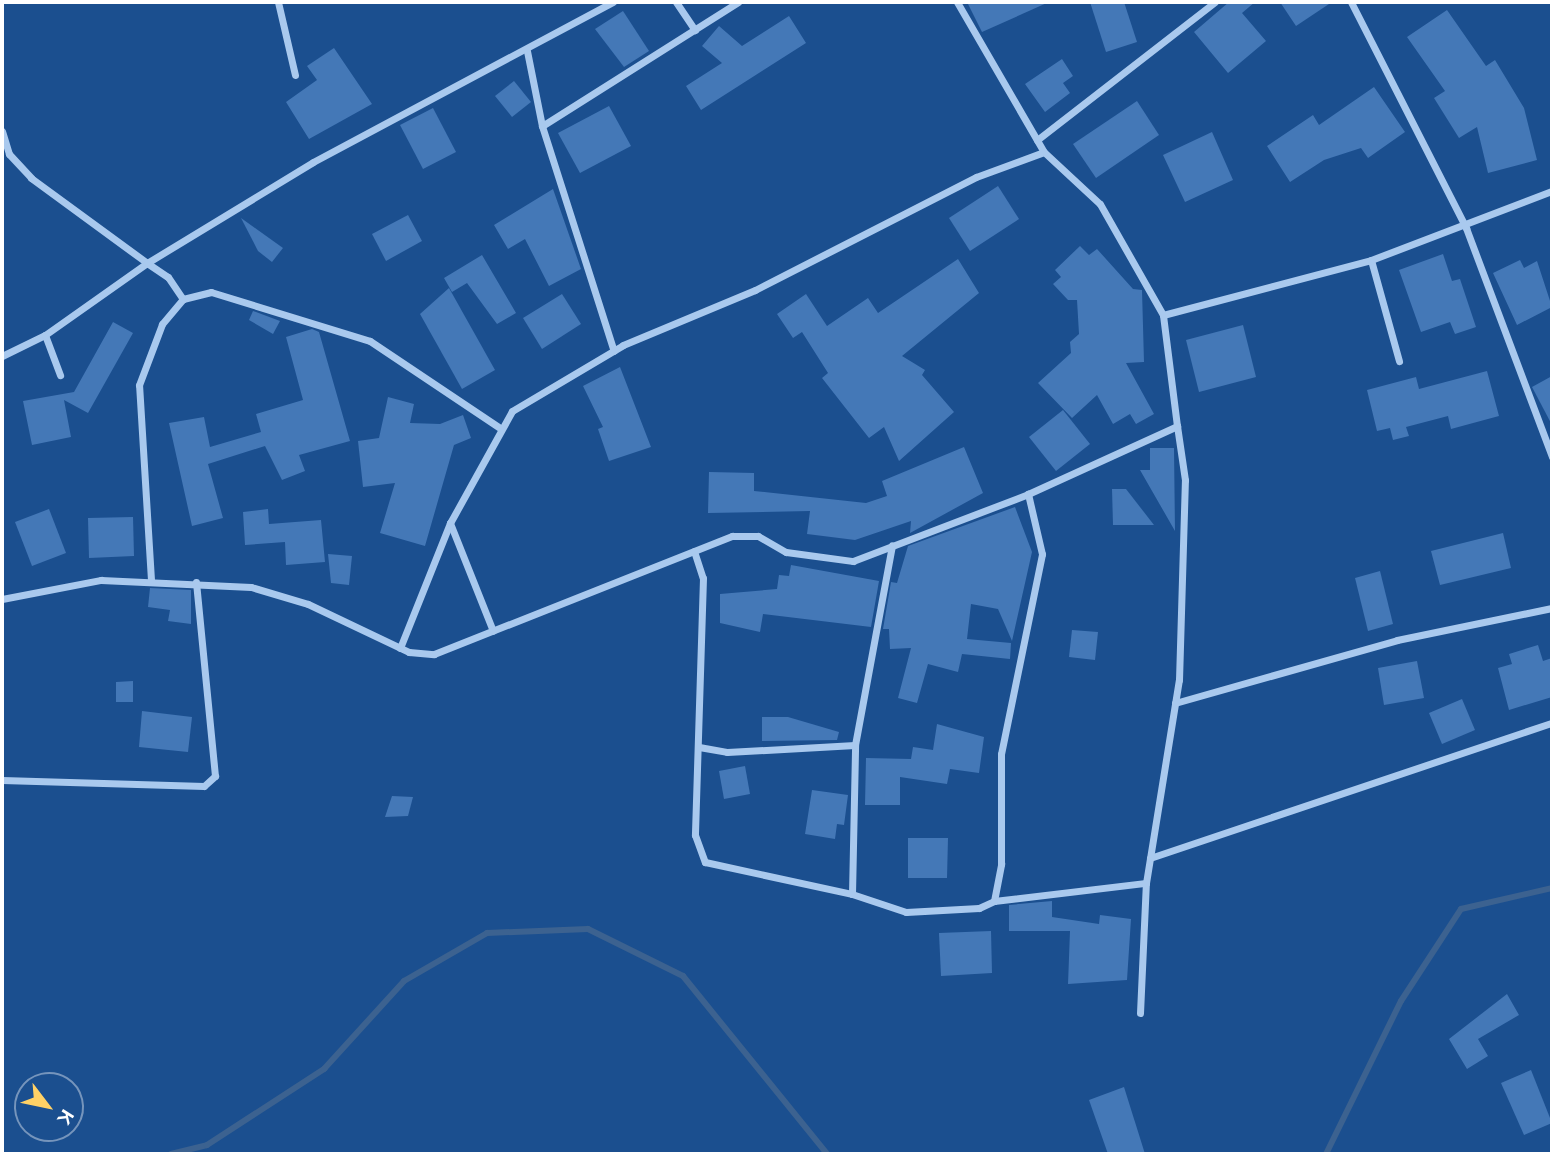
<!DOCTYPE html>
<html>
<head>
<meta charset="utf-8">
<style>
	body { margin:0 }
	#map { position:relative; width:1554px; height:1156px; overflow:hidden; background:#1b4f8f; font-family:Helvetica,sans-serif }
	div>[style] { position:absolute }
	[style*='--x'] { left:calc(var(--x)*1px); top:calc(var(--y)*1px); width:calc(var(--w)*1px); rotate:calc(var(--a)*1deg) }
	.stream>* { height:6px; margin:-3px; padding:0 3px; transform-origin:3px; border-radius:3px; background:#3c6290 }
	.building>* { inset:0; background:#4478b7 }
	.minor>* { height:7px; margin:-3.5px; padding:0 3.5px; transform-origin:3.5px; border-radius:3.5px; background:#a9c9ee }
	span { translate:-50% -50%; white-space:nowrap; text-align:center; line-height:1.15; -webkit-text-stroke:5px #1b4f8f; paint-order:stroke }
	.frame { position:absolute; inset:0; border:4px solid #fff; pointer-events:none }
	.north { position:absolute; left:14px; top:1072px; width:70px; height:70px; box-sizing:border-box; background:#1b4f8f; border:2px solid #7695bc; border-radius:50%; rotate:122deg; font-size:19px; font-weight:700; line-height:28px; text-align:center; color:#fff }
	.north::after { content:''; display:block; margin:auto; width:24px; height:32px; background:#ffd166; clip-path:polygon(50% 0,100% 100%,50% 72%,0 100%) }
</style>
</head>
<body>
<div id="map">
	<div class="stream">
		<div style="--x:171;--y:1154;--w:37;--a:-14"></div>
		<div style="--x:207;--y:1145;--w:140;--a:-33"></div>
		<div style="--x:324;--y:1069;--w:119;--a:-47.7"></div>
		<div style="--x:404;--y:981;--w:96;--a:-30"></div>
		<div style="--x:487;--y:933;--w:101;--a:-2.3"></div>
		<div style="--x:588;--y:929;--w:106;--a:26.3"></div>
		<div style="--x:683;--y:976;--w:229;--a:51"></div>
		<div style="--x:1326;--y:1154;--w:170;--a:-63.9"></div>
		<div style="--x:1401;--y:1001;--w:110;--a:-56.9"></div>
		<div style="--x:1461;--y:909;--w:93;--a:-13"></div>
	</div>
	<div class="building">
		<div style="clip-path:polygon(967px 2px,1049px 2px,982px 32px)"></div>
		<div style="clip-path:polygon(1090px 2px,1124px 2px,1137px 42px,1106px 52px)"></div>
		<div style="clip-path:polygon(1229px 2px,1255px 2px,1242px 13px,1266px 41px,1228px 73px,1194px 32px)"></div>
		<div style="clip-path:polygon(1280px 2px,1332px 2px,1296px 26px)"></div>
		<div style="clip-path:polygon(1447px 10px,1486px 66px,1495px 60px,1524px 108px,1537px 160px,1488px 173px,1477px 127px,1459px 138px,1434px 98px,1445px 91px,1407px 37px)"></div>
		<div style="clip-path:polygon(623px 11px,649px 51px,624px 67px,595px 29px)"></div>
		<div style="clip-path:polygon(789px 16px,806px 43px,701px 110px,686px 86px,722px 63px,702px 46px,719px 26px,742px 46px)"></div>
		<div style="clip-path:polygon(334px 48px,372px 104px,309px 139px,286px 102px,317px 80px,307px 66px)"></div>
		<div style="clip-path:polygon(1062px 59px,1073px 76px,1063px 83px,1070px 93px,1045px 112px,1025px 84px)"></div>
		<div style="clip-path:polygon(514px 81px,531px 102px,512px 117px,495px 96px)"></div>
		<div style="clip-path:polygon(1374px 87px,1405px 132px,1368px 158px,1361px 148px,1324px 160px,1290px 182px,1267px 146px,1313px 115px,1319px 125px)"></div>
		<div style="clip-path:polygon(1137px 101px,1159px 135px,1096px 178px,1073px 144px)"></div>
		<div style="clip-path:polygon(609px 106px,631px 146px,580px 173px,558px 133px)"></div>
		<div style="clip-path:polygon(433px 108px,456px 152px,423px 169px,400px 125px)"></div>
		<div style="clip-path:polygon(1212px 132px,1233px 180px,1185px 202px,1163px 155px)"></div>
		<div style="clip-path:polygon(998px 186px,1019px 219px,970px 251px,949px 218px)"></div>
		<div style="clip-path:polygon(553px 189px,581px 269px,549px 286px,525px 239px,508px 249px,494px 225px)"></div>
		<div style="clip-path:polygon(408px 215px,422px 241px,386px 261px,372px 234px)"></div>
		<div style="clip-path:polygon(241px 218px,283px 248px,272px 262px,258px 251px)"></div>
		<div style="clip-path:polygon(1080px 246px,1089px 255px,1097px 249px,1133px 289px,1142px 290px,1144px 362px,1126px 363px,1154px 414px,1136px 424px,1130px 414px,1113px 424px,1097px 395px,1072px 418px,1038px 383px,1071px 353px,1070px 342px,1079px 334px,1077px 300px,1068px 300px,1053px 284px,1061px 277px,1055px 270px)"></div>
		<div style="clip-path:polygon(1443px 254px,1452px 281px,1460px 279px,1476px 327px,1455px 334px,1450px 322px,1421px 332px,1399px 270px)"></div>
		<div style="clip-path:polygon(482px 255px,516px 313px,497px 324px,467px 283px,452px 292px,444px 278px)"></div>
		<div style="clip-path:polygon(958px 259px,979px 293px,902px 356px,925px 370px,922px 375px,954px 412px,899px 461px,884px 427px,869px 438px,822px 378px,828px 373px,802px 332px,793px 338px,777px 314px,806px 294px,827px 326px,868px 298px,878px 313px)"></div>
		<div style="clip-path:polygon(1520px 260px,1524px 268px,1537px 261px,1552px 307px,1517px 325px,1493px 273px)"></div>
		<div style="clip-path:polygon(449px 288px,495px 370px,462px 389px,420px 314px)"></div>
		<div style="clip-path:polygon(562px 294px,581px 324px,542px 349px,523px 318px)"></div>
		<div style="clip-path:polygon(253px 311px,280px 321px,273px 334px,249px 320px)"></div>
		<div style="clip-path:polygon(113px 322px,133px 333px,88px 413px,64px 400px,71px 437px,32px 445px,23px 401px,74px 392px)"></div>
		<div style="clip-path:polygon(1243px 325px,1256px 377px,1199px 392px,1186px 340px)"></div>
		<div style="clip-path:polygon(312px 329px,319px 332px,350px 441px,299px 455px,305px 471px,282px 480px,265px 446px,208px 464px,223px 518px,192px 526px,169px 423px,204px 417px,210px 447px,261px 432px,256px 414px,303px 400px,286px 337px)"></div>
		<div style="clip-path:polygon(620px 367px,651px 447px,609px 461px,598px 429px,603px 427px,583px 386px)"></div>
		<div style="clip-path:polygon(1487px 371px,1499px 416px,1451px 429px,1448px 416px,1406px 427px,1409px 436px,1393px 440px,1390px 428px,1377px 431px,1367px 390px,1416px 377px,1419px 389px)"></div>
		<div style="clip-path:polygon(1552px 376px,1552px 425px,1532px 387px)"></div>
		<div style="clip-path:polygon(388px 397px,414px 404px,410px 423px,440px 424px,463px 415px,471px 438px,454px 445px,425px 546px,380px 533px,395px 483px,363px 487px,358px 441px,379px 438px)"></div>
		<div style="clip-path:polygon(1063px 410px,1090px 444px,1056px 471px,1029px 437px)"></div>
		<div style="clip-path:polygon(964px 447px,983px 493px,910px 533px,911px 521px,855px 540px,807px 534px,810px 511px,708px 513px,709px 472px,754px 473px,754px 491px,866px 503px,887px 496px,882px 481px)"></div>
		<div style="clip-path:polygon(1150px 448px,1174px 448px,1175px 531px,1140px 470px,1150px 470px)"></div>
		<div style="clip-path:polygon(1112px 489px,1126px 489px,1154px 525px,1113px 525px)"></div>
		<div style="clip-path:polygon(1015px 507px,1032px 552px,1012px 641px,998px 609px,971px 604px,967px 639px,1011px 643px,1010px 659px,962px 654px,958px 672px,928px 664px,917px 703px,898px 698px,911px 648px,890px 649px,889px 629px,883px 629px,891px 582px,897px 583px,908px 546px)"></div>
		<div style="clip-path:polygon(49px 509px,66px 553px,32px 566px,15px 522px)"></div>
		<div style="clip-path:polygon(268px 509px,269px 524px,321px 520px,325px 562px,286px 565px,285px 542px,245px 545px,243px 512px)"></div>
		<div style="clip-path:polygon(133px 517px,134px 556px,89px 558px,88px 518px)"></div>
		<div style="clip-path:polygon(1503px 533px,1511px 568px,1440px 585px,1431px 551px)"></div>
		<div style="clip-path:polygon(328px 554px,352px 556px,349px 585px,331px 583px)"></div>
		<div style="clip-path:polygon(791px 565px,879px 581px,871px 627px,763px 614px,760px 632px,720px 623px,720px 594px,777px 589px,779px 575px,789px 576px)"></div>
		<div style="clip-path:polygon(1380px 571px,1393px 624px,1368px 631px,1355px 578px)"></div>
		<div style="clip-path:polygon(150px 588px,191px 590px,191px 624px,168px 621px,170px 610px,148px 607px)"></div>
		<div style="clip-path:polygon(1072px 630px,1098px 632px,1095px 660px,1069px 657px)"></div>
		<div style="clip-path:polygon(1538px 645px,1543px 661px,1552px 658px,1552px 697px,1509px 710px,1498px 668px,1512px 664px,1509px 654px)"></div>
		<div style="clip-path:polygon(1417px 661px,1424px 698px,1384px 705px,1378px 668px)"></div>
		<div style="clip-path:polygon(133px 681px,133px 702px,116px 702px,116px 682px)"></div>
		<div style="clip-path:polygon(1462px 699px,1475px 730px,1442px 744px,1429px 713px)"></div>
		<div style="clip-path:polygon(142px 711px,192px 717px,188px 752px,139px 747px)"></div>
		<div style="clip-path:polygon(762px 717px,788px 717px,839px 732px,837px 740px,762px 741px)"></div>
		<div style="clip-path:polygon(937px 724px,984px 737px,979px 773px,950px 769px,947px 784px,900px 777px,900px 805px,865px 805px,866px 758px,911px 759px,913px 747px,933px 750px)"></div>
		<div style="clip-path:polygon(745px 766px,750px 794px,724px 799px,719px 771px)"></div>
		<div style="clip-path:polygon(812px 790px,848px 795px,844px 825px,837px 824px,835px 839px,805px 834px)"></div>
		<div style="clip-path:polygon(392px 796px,413px 797px,408px 816px,385px 817px)"></div>
		<div style="clip-path:polygon(908px 838px,948px 838px,947px 878px,908px 878px)"></div>
		<div style="clip-path:polygon(1052px 901px,1052px 917px,1099px 924px,1100px 915px,1131px 919px,1127px 980px,1068px 984px,1070px 931px,1009px 931px,1009px 905px)"></div>
		<div style="clip-path:polygon(991px 931px,992px 973px,941px 976px,939px 933px)"></div>
		<div style="clip-path:polygon(1507px 994px,1519px 1015px,1478px 1039px,1488px 1056px,1467px 1069px,1449px 1039px)"></div>
		<div style="clip-path:polygon(1531px 1070px,1552px 1123px,1524px 1135px,1501px 1083px)"></div>
		<div style="clip-path:polygon(1124px 1087px,1145px 1154px,1108px 1154px,1089px 1100px)"></div>
	</div>
	<div class="minor">
		<div style="--x:278;--y:2;--w:75;--a:76.9"></div>
		<div style="--x:676;--y:2;--w:34;--a:56"></div>
		<div style="--x:957;--y:2;--w:173;--a:59.9"></div>
		<div style="--x:1044;--y:152;--w:76;--a:42.9"></div>
		<div style="--x:1100;--y:204;--w:128;--a:60.4"></div>
		<div style="--x:1351;--y:2;--w:254;--a:63"></div>
		<div style="--x:1466;--y:228;--w:245;--a:69.4"></div>
		<div style="--x:527;--y:51;--w:76;--a:78.7"></div>
		<div style="--x:542;--y:126;--w:236;--a:72.3"></div>
		<div style="--x:542;--y:126;--w:232;--a:-32.3"></div>
		<div style="--x:2;--y:131;--w:24;--a:73"></div>
		<div style="--x:9;--y:154;--w:33;--a:47"></div>
		<div style="--x:31;--y:178;--w:144;--a:36.2"></div>
		<div style="--x:147;--y:263;--w:194;--a:-31.3"></div>
		<div style="--x:313;--y:162;--w:340;--a:-28.1"></div>
		<div style="--x:1037;--y:140;--w:225;--a:-37.8"></div>
		<div style="--x:1371;--y:260;--w:105;--a:74.5"></div>
		<div style="--x:45;--y:335;--w:43;--a:69.4"></div>
		<div style="--x:2;--y:356;--w:48;--a:-26"></div>
		<div style="--x:45;--y:335;--w:125;--a:-35.2"></div>
		<div style="--x:147;--y:263;--w:25;--a:34"></div>
		<div style="--x:168;--y:277;--w:27;--a:56"></div>
		<div style="--x:450;--y:523;--w:116;--a:68.3"></div>
		<div style="--x:694;--y:551;--w:28;--a:72"></div>
		<div style="--x:703;--y:578;--w:257;--a:91.8"></div>
		<div style="--x:695;--y:835;--w:29;--a:70"></div>
		<div style="--x:705;--y:862;--w:150;--a:12.3"></div>
		<div style="--x:852;--y:894;--w:57;--a:18.4"></div>
		<div style="--x:906;--y:912;--w:73;--a:-3.1"></div>
		<div style="--x:979;--y:908;--w:17;--a:-25"></div>
		<div style="--x:994;--y:901;--w:38;--a:-79"></div>
		<div style="--x:1001;--y:864;--w:110;--a:-90"></div>
		<div style="--x:1001;--y:754;--w:204;--a:-78.4"></div>
		<div style="--x:1042;--y:554;--w:62;--a:-103.1"></div>
		<div style="--x:151;--y:580;--w:195;--a:-93.5"></div>
		<div style="--x:139;--y:385;--w:65;--a:-69.3"></div>
		<div style="--x:162;--y:324;--w:33;--a:-50"></div>
		<div style="--x:183;--y:299;--w:29;--a:-14"></div>
		<div style="--x:211;--y:292;--w:166;--a:17.1"></div>
		<div style="--x:370;--y:341;--w:156;--a:33.8"></div>
		<div style="--x:2;--y:599;--w:101;--a:-10.9"></div>
		<div style="--x:101;--y:580;--w:150;--a:2.7"></div>
		<div style="--x:251;--y:587;--w:59;--a:16.6"></div>
		<div style="--x:308;--y:604;--w:112;--a:25.4"></div>
		<div style="--x:409;--y:652;--w:25;--a:5"></div>
		<div style="--x:434;--y:654;--w:321;--a:-21.6"></div>
		<div style="--x:732;--y:536;--w:26;--a:0"></div>
		<div style="--x:758;--y:536;--w:32;--a:30"></div>
		<div style="--x:786;--y:552;--w:68;--a:7.7"></div>
		<div style="--x:853;--y:561;--w:187;--a:-20.9"></div>
		<div style="--x:1028;--y:494;--w:164;--a:-24.5"></div>
		<div style="--x:1177;--y:426;--w:112;--a:-97.2"></div>
		<div style="--x:1163;--y:315;--w:215;--a:-14.8"></div>
		<div style="--x:1371;--y:260;--w:194;--a:-20.9"></div>
		<div style="--x:400;--y:648;--w:135;--a:-68.2"></div>
		<div style="--x:450;--y:523;--w:128;--a:-61"></div>
		<div style="--x:512;--y:411;--w:129;--a:-30.7"></div>
		<div style="--x:623;--y:345;--w:143;--a:-22.6"></div>
		<div style="--x:755;--y:290;--w:248;--a:-27.1"></div>
		<div style="--x:976;--y:177;--w:72;--a:-20.2"></div>
		<div style="--x:1175;--y:703;--w:231;--a:-15.8"></div>
		<div style="--x:1397;--y:640;--w:158;--a:-11.7"></div>
		<div style="--x:699;--y:747;--w:28;--a:10"></div>
		<div style="--x:727;--y:752;--w:128;--a:-3.1"></div>
		<div style="--x:2;--y:780;--w:202;--a:1.7"></div>
		<div style="--x:204;--y:786;--w:15;--a:-42"></div>
		<div style="--x:215;--y:776;--w:195;--a:-95.6"></div>
		<div style="--x:1150;--y:858;--w:424;--a:-18.6"></div>
		<div style="--x:852;--y:894;--w:149;--a:-88.8"></div>
		<div style="--x:855;--y:745;--w:203;--a:-79.5"></div>
		<div style="--x:994;--y:901;--w:153;--a:-6.8"></div>
		<div style="--x:1140;--y:1013;--w:130;--a:-87.4"></div>
		<div style="--x:1146;--y:883;--w:206;--a:-80.8"></div>
		<div style="--x:1179;--y:680;--w:200;--a:-88.3"></div>
		<div style="--x:1185;--y:480;--w:55;--a:-98.4"></div>
	</div>
	<div class="frame"></div>
	<div class="north">K</div>
</div>
</body>
</html>
